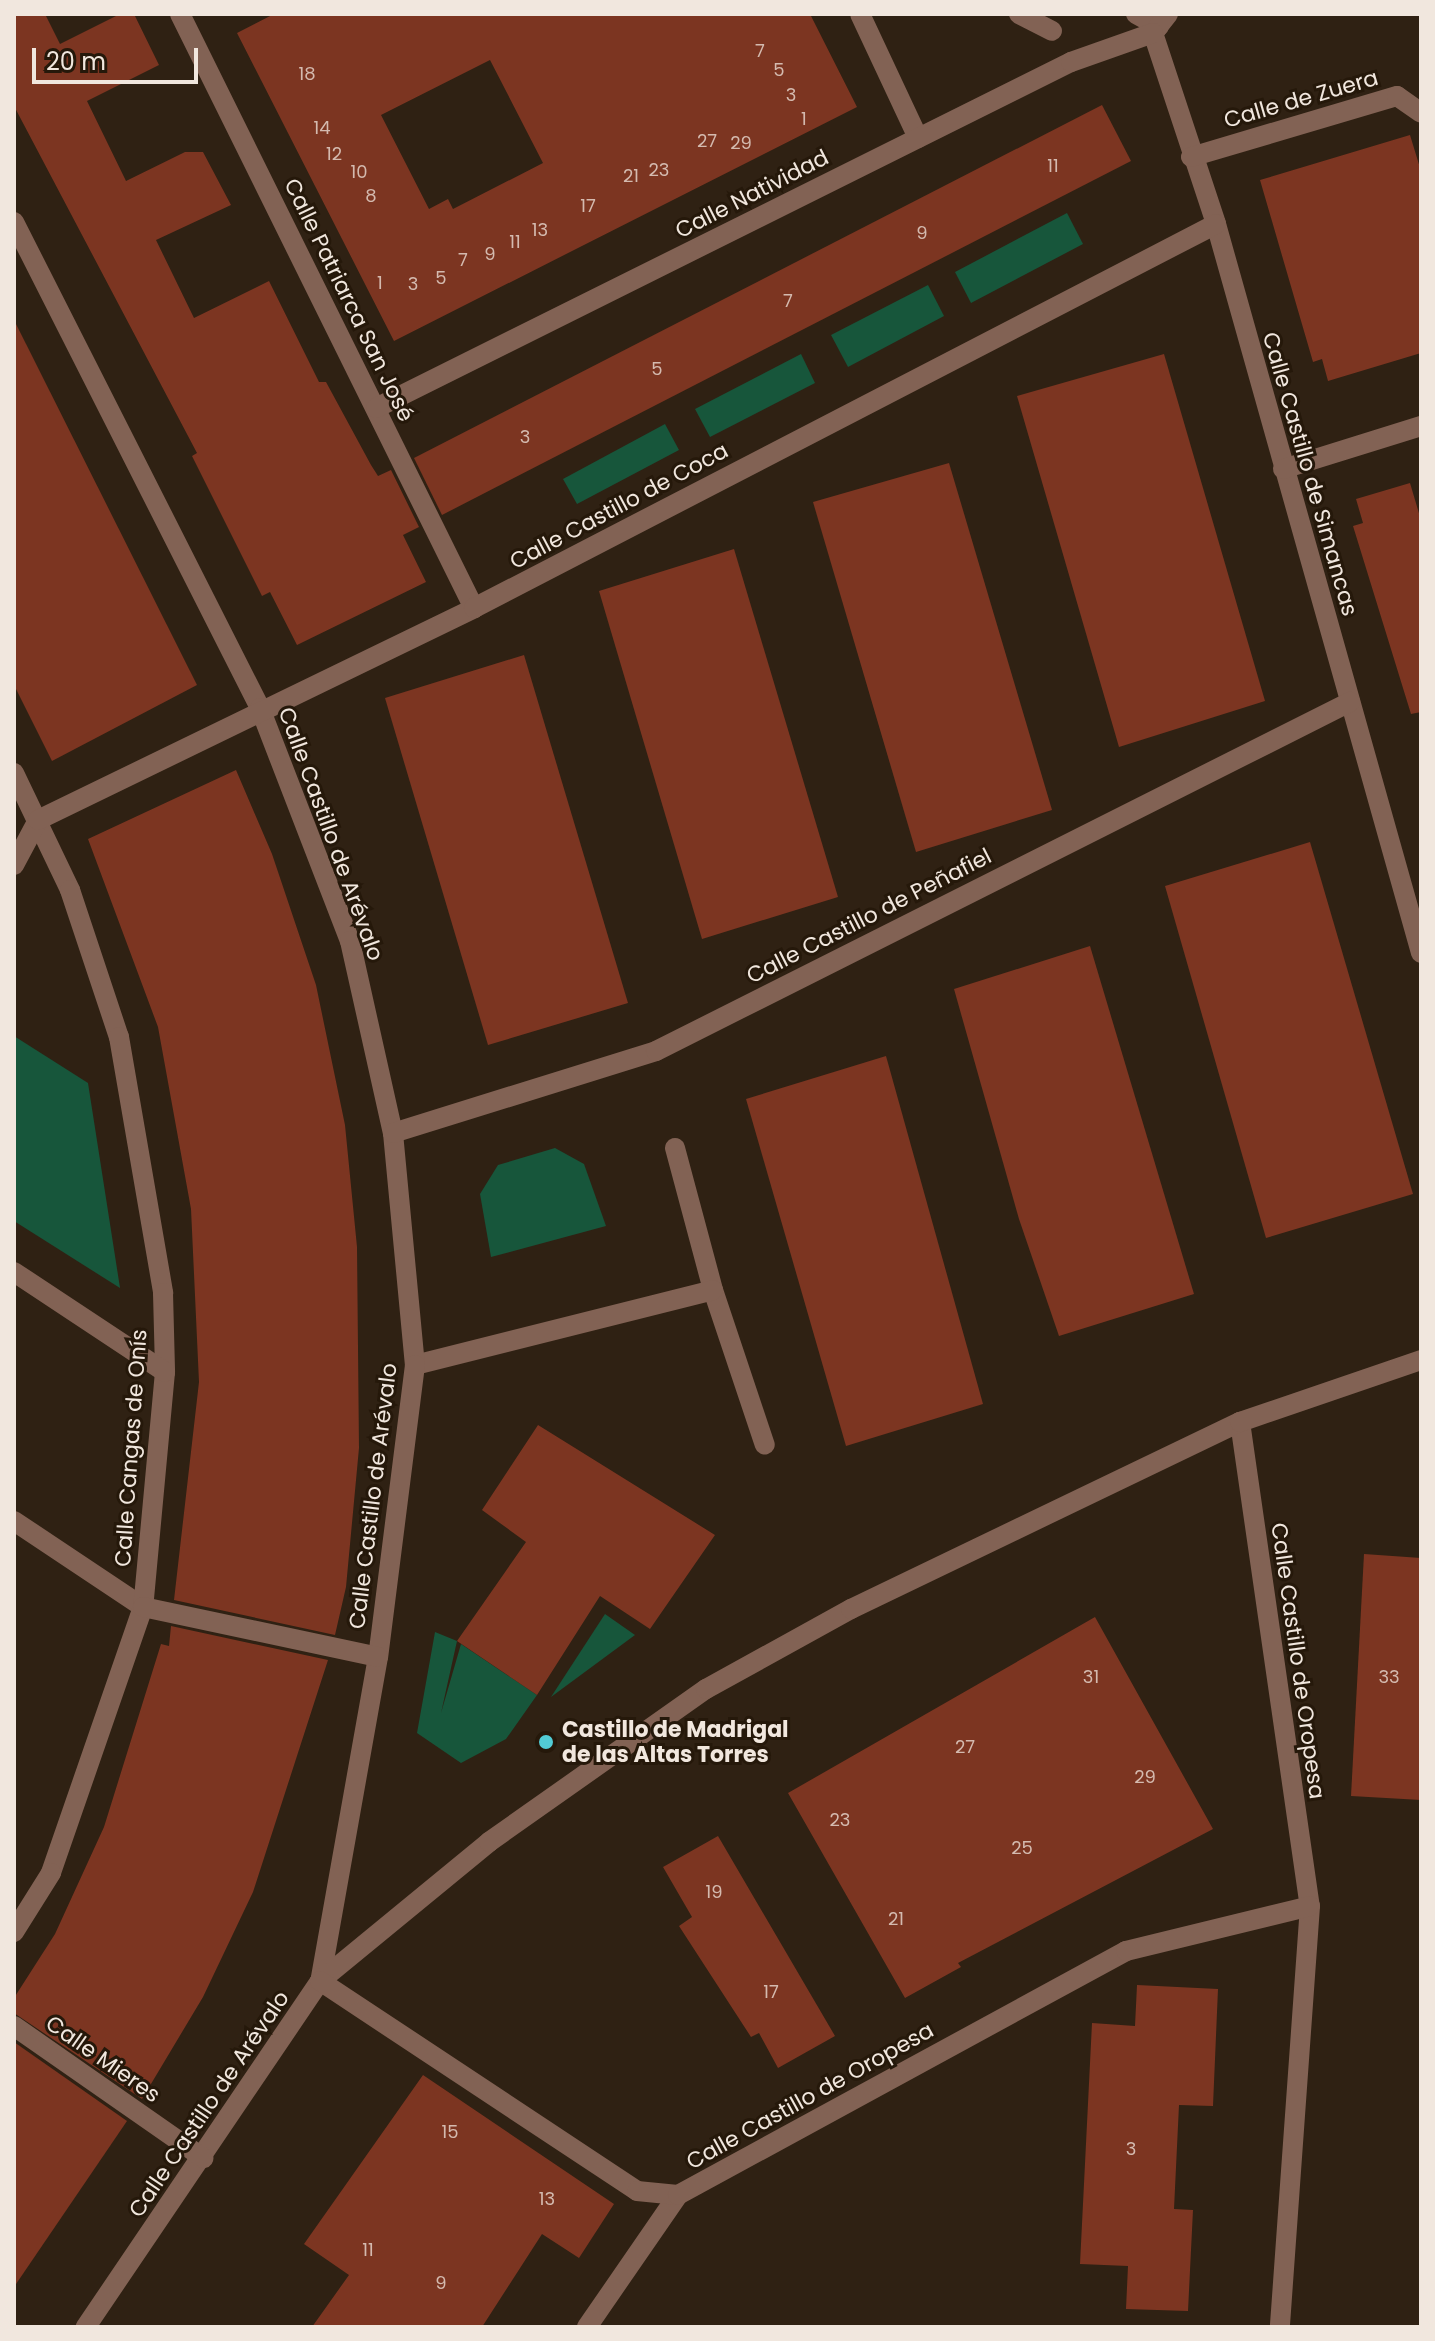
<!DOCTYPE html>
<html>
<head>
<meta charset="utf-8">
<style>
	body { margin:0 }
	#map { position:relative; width:1435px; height:2341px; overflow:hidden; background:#2f2113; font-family:Poppins,sans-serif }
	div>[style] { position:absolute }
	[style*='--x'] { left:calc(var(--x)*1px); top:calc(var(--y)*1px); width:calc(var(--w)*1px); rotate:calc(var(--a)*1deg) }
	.green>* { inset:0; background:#17563b }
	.building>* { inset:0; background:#7c3521 }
	.lane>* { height:20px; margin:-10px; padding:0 10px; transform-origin:10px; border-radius:10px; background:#826254 }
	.street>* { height:20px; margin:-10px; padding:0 10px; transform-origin:10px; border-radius:10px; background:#826254 }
	.dots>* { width:22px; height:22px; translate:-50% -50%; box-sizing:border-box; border:4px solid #25180a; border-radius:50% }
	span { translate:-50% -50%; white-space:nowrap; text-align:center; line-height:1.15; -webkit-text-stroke:6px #25180a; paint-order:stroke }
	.number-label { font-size:18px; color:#d4baaf }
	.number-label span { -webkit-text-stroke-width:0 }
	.street-label { font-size:22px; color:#f1e7de }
	.poi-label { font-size:22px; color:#f1e7de; font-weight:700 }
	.left { translate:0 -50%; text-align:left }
	.frame { position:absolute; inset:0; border:16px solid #f1e7de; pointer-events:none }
	.scale { position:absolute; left:32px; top:48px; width:166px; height:36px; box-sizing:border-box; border:4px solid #f1e7de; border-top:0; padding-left:10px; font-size:24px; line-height:28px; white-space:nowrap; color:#f1e7de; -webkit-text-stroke:6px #25180a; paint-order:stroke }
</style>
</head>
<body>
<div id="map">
	<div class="green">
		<div style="clip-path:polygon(1067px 213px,1083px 244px,971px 303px,955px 272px)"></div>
		<div style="clip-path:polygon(928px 285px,944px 316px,848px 367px,831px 335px)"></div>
		<div style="clip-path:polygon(801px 354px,815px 383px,710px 437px,695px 409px)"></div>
		<div style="clip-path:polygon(665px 424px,679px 450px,577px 504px,563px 479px)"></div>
		<div style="clip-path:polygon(14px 1036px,88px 1083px,120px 1288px,14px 1221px)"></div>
		<div style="clip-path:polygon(555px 1148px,584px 1164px,606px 1226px,491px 1257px,480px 1194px,498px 1165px)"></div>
		<div style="clip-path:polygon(605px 1614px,635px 1635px,551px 1697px)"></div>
		<div style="clip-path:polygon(435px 1632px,457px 1641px,441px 1713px,461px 1644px,537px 1695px,506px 1739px,461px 1763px,417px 1733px)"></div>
	</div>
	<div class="building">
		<div style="clip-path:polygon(14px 14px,45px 14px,60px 44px,120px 14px,134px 14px,159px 65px,87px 101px,126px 181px,185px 152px,203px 152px,231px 205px,156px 240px,194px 318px,269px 281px,319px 382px,326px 382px,371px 465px,378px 476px,391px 470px,419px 527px,403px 535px,426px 582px,297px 645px,270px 592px,262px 596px,192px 456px,197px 453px,14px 106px)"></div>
		<div style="clip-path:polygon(evenodd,274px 14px,810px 14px,857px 107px,394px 341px,237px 33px,274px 14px,490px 60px,543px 163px,453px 209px,448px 199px,429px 209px,381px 115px,490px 60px)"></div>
		<div style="clip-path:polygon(1102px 105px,1131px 161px,442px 515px,414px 458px)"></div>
		<div style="clip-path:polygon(1410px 135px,1421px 171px,1421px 353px,1328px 381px,1322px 359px,1313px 362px,1260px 180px)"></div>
		<div style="clip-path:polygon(14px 320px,197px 685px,52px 761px,14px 685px)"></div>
		<div style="clip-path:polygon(1164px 354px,1265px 701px,1119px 747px,1017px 396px)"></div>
		<div style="clip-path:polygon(949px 463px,1052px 810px,916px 852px,813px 502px)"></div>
		<div style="clip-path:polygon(1410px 483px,1421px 520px,1421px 712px,1411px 714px,1353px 526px,1363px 523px,1356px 499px)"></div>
		<div style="clip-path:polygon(734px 549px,838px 897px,702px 939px,599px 591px)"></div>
		<div style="clip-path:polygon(524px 655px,628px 1003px,488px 1045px,385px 698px)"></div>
		<div style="clip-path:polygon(236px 770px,272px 854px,316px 985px,345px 1125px,357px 1247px,359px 1448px,346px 1587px,335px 1635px,174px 1600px,199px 1382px,191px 1209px,158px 1027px,88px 839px)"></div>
		<div style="clip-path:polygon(1310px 842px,1413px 1194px,1266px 1238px,1165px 886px)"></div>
		<div style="clip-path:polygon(1090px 946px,1194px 1294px,1059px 1336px,1019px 1219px,954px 989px)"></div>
		<div style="clip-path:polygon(886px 1056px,983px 1404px,846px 1446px,746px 1099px)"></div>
		<div style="clip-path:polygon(538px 1425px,715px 1535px,650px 1629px,600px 1596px,537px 1695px,457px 1641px,526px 1542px,482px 1510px)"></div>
		<div style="clip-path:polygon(1364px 1554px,1421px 1558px,1421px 1800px,1351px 1796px)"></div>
		<div style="clip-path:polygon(1095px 1617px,1213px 1829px,958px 1963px,961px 1967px,905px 1998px,788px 1793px)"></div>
		<div style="clip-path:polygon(171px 1626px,328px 1660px,253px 1892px,203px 1997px,142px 2099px,14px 2013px,14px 1998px,55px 1934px,104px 1827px,161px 1644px,169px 1646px)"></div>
		<div style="clip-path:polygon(718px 1836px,835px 2036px,778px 2068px,759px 2033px,751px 2037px,679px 1926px,692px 1917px,663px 1867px)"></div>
		<div style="clip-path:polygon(1137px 1985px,1218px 1989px,1213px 2106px,1179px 2105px,1174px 2209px,1193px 2210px,1188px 2311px,1126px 2309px,1128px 2266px,1080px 2264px,1092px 2023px,1135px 2026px)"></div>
		<div style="clip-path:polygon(14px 2042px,127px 2121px,14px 2287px)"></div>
		<div style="clip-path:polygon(423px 2075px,614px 2204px,579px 2258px,542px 2234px,482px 2327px,312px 2327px,349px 2275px,304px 2244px)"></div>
	</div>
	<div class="lane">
		<div style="--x:675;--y:1148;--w:147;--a:75"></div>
		<div style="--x:713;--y:1290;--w:163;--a:71.5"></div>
		<div style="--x:415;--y:1365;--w:307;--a:-14.1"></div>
		<div style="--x:14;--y:1521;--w:155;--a:33.7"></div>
		<div style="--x:587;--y:2327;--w:160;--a:-55.4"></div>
	</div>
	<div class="street">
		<div style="--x:180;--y:14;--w:663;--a:63.67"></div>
		<div style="--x:860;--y:14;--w:137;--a:64.9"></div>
		<div style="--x:1019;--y:14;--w:37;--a:27"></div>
		<div style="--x:1136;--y:14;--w:26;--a:29"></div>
		<div style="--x:1168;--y:14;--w:24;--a:128"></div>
		<div style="--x:1153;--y:33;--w:201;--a:71.7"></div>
		<div style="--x:1216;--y:224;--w:757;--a:74.29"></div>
		<div style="--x:1191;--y:157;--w:215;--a:-16.5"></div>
		<div style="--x:1397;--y:96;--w:29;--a:35"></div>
		<div style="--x:14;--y:222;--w:545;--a:63.15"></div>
		<div style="--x:260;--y:708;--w:250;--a:68.9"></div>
		<div style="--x:350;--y:941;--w:197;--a:77.4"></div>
		<div style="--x:393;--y:1133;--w:233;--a:84.6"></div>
		<div style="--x:415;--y:1365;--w:294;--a:97.2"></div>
		<div style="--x:378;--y:1657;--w:329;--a:100.1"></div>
		<div style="--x:320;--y:1981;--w:418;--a:124.1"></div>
		<div style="--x:376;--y:408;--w:776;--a:-26.47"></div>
		<div style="--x:1071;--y:62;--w:87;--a:-19.5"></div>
		<div style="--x:1283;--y:469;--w:145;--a:-17.3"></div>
		<div style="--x:14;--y:773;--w:130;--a:64.4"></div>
		<div style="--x:70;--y:890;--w:155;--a:71.6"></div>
		<div style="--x:119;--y:1037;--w:260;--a:80.2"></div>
		<div style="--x:163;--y:1293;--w:79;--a:88.5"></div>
		<div style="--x:165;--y:1372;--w:236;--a:95.3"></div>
		<div style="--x:143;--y:1607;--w:281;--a:109.1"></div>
		<div style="--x:51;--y:1873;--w:70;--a:122.1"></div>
		<div style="--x:14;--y:865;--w:51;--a:-61.9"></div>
		<div style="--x:38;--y:820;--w:485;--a:-25.9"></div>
		<div style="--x:474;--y:608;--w:835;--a:-27.36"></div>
		<div style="--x:393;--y:1133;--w:275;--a:-17.3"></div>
		<div style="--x:656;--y:1051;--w:777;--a:-26.7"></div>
		<div style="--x:14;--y:1272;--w:181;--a:33.5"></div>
		<div style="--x:1240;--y:1422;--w:489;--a:81.8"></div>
		<div style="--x:1310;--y:1906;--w:422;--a:94.1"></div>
		<div style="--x:143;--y:1607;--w:240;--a:12"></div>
		<div style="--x:320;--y:1981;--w:219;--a:-39.4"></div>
		<div style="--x:489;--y:1842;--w:266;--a:-35.2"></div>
		<div style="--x:706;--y:1689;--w:166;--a:-28.9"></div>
		<div style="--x:851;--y:1609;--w:432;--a:-25.7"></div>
		<div style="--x:1240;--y:1422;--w:191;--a:-18.9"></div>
		<div style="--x:320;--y:1981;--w:380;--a:33.5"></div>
		<div style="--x:637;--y:2191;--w:41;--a:5.6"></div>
		<div style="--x:678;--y:2195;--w:510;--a:-28.57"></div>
		<div style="--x:1126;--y:1951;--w:189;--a:-13.7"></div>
		<div style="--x:14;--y:2026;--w:231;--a:34.9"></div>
	</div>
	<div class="dots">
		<div style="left:546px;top:1742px;background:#52ccd5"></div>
	</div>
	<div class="number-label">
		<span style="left:760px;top:51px">7</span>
		<span style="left:779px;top:70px">5</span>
		<span style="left:307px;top:74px">18</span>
		<span style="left:791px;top:95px">3</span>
		<span style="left:804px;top:119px">1</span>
		<span style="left:322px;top:128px">14</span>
		<span style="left:707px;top:141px">27</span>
		<span style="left:741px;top:143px">29</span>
		<span style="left:334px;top:154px">12</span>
		<span style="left:1053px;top:166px">11</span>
		<span style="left:659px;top:170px">23</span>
		<span style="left:359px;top:172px">10</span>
		<span style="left:631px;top:176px">21</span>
		<span style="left:371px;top:196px">8</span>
		<span style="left:588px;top:206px">17</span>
		<span style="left:540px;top:230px">13</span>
		<span style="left:922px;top:233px">9</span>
		<span style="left:515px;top:242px">11</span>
		<span style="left:490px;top:254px">9</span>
		<span style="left:463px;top:260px">7</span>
		<span style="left:441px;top:278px">5</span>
		<span style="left:380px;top:283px">1</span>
		<span style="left:413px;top:284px">3</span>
		<span style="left:788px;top:301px">7</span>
		<span style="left:657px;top:369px">5</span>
		<span style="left:525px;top:437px">3</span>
		<span style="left:1091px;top:1677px">31</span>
		<span style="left:1389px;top:1677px">33</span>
		<span style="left:965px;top:1747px">27</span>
		<span style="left:1145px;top:1777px">29</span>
		<span style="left:840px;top:1820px">23</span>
		<span style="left:1022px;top:1848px">25</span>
		<span style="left:714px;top:1892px">19</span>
		<span style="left:896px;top:1919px">21</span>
		<span style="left:771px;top:1992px">17</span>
		<span style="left:450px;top:2132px">15</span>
		<span style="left:1131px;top:2149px">3</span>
		<span style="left:547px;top:2199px">13</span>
		<span style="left:368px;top:2250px">11</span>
		<span style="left:441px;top:2283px">9</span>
	</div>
	<div class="street-label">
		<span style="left:1301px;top:99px;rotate:-16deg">Calle de Zuera</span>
		<span style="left:752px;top:194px;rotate:-27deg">Calle Natividad</span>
		<span style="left:349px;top:300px;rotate:64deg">Calle Patriarca San José</span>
		<span style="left:1310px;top:474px;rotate:74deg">Calle Castillo de Simancas</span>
		<span style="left:619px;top:506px;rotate:-28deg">Calle Castillo de Coca</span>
		<span style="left:331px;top:834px;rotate:70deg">Calle Castillo de Arévalo</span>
		<span style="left:869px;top:916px;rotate:-27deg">Calle Castillo de Peñafiel</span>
		<span style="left:131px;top:1448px;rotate:-86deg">Calle Cangas de Onís</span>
		<span style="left:373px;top:1496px;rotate:-83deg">Calle Castillo de Arévalo</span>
		<span style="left:1298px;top:1661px;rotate:82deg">Calle Castillo de Oropesa</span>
		<span style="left:103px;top:2059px;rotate:35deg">Calle Mieres</span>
		<span style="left:810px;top:2096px;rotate:-29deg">Calle Castillo de Oropesa</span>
		<span style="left:209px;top:2104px;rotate:-56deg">Calle Castillo de Arévalo</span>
	</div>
	<div class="poi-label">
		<span class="left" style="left:562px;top:1742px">Castillo de Madrigal<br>de las Altas Torres</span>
	</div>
	<div class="frame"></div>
	<div class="scale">20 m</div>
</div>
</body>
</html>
